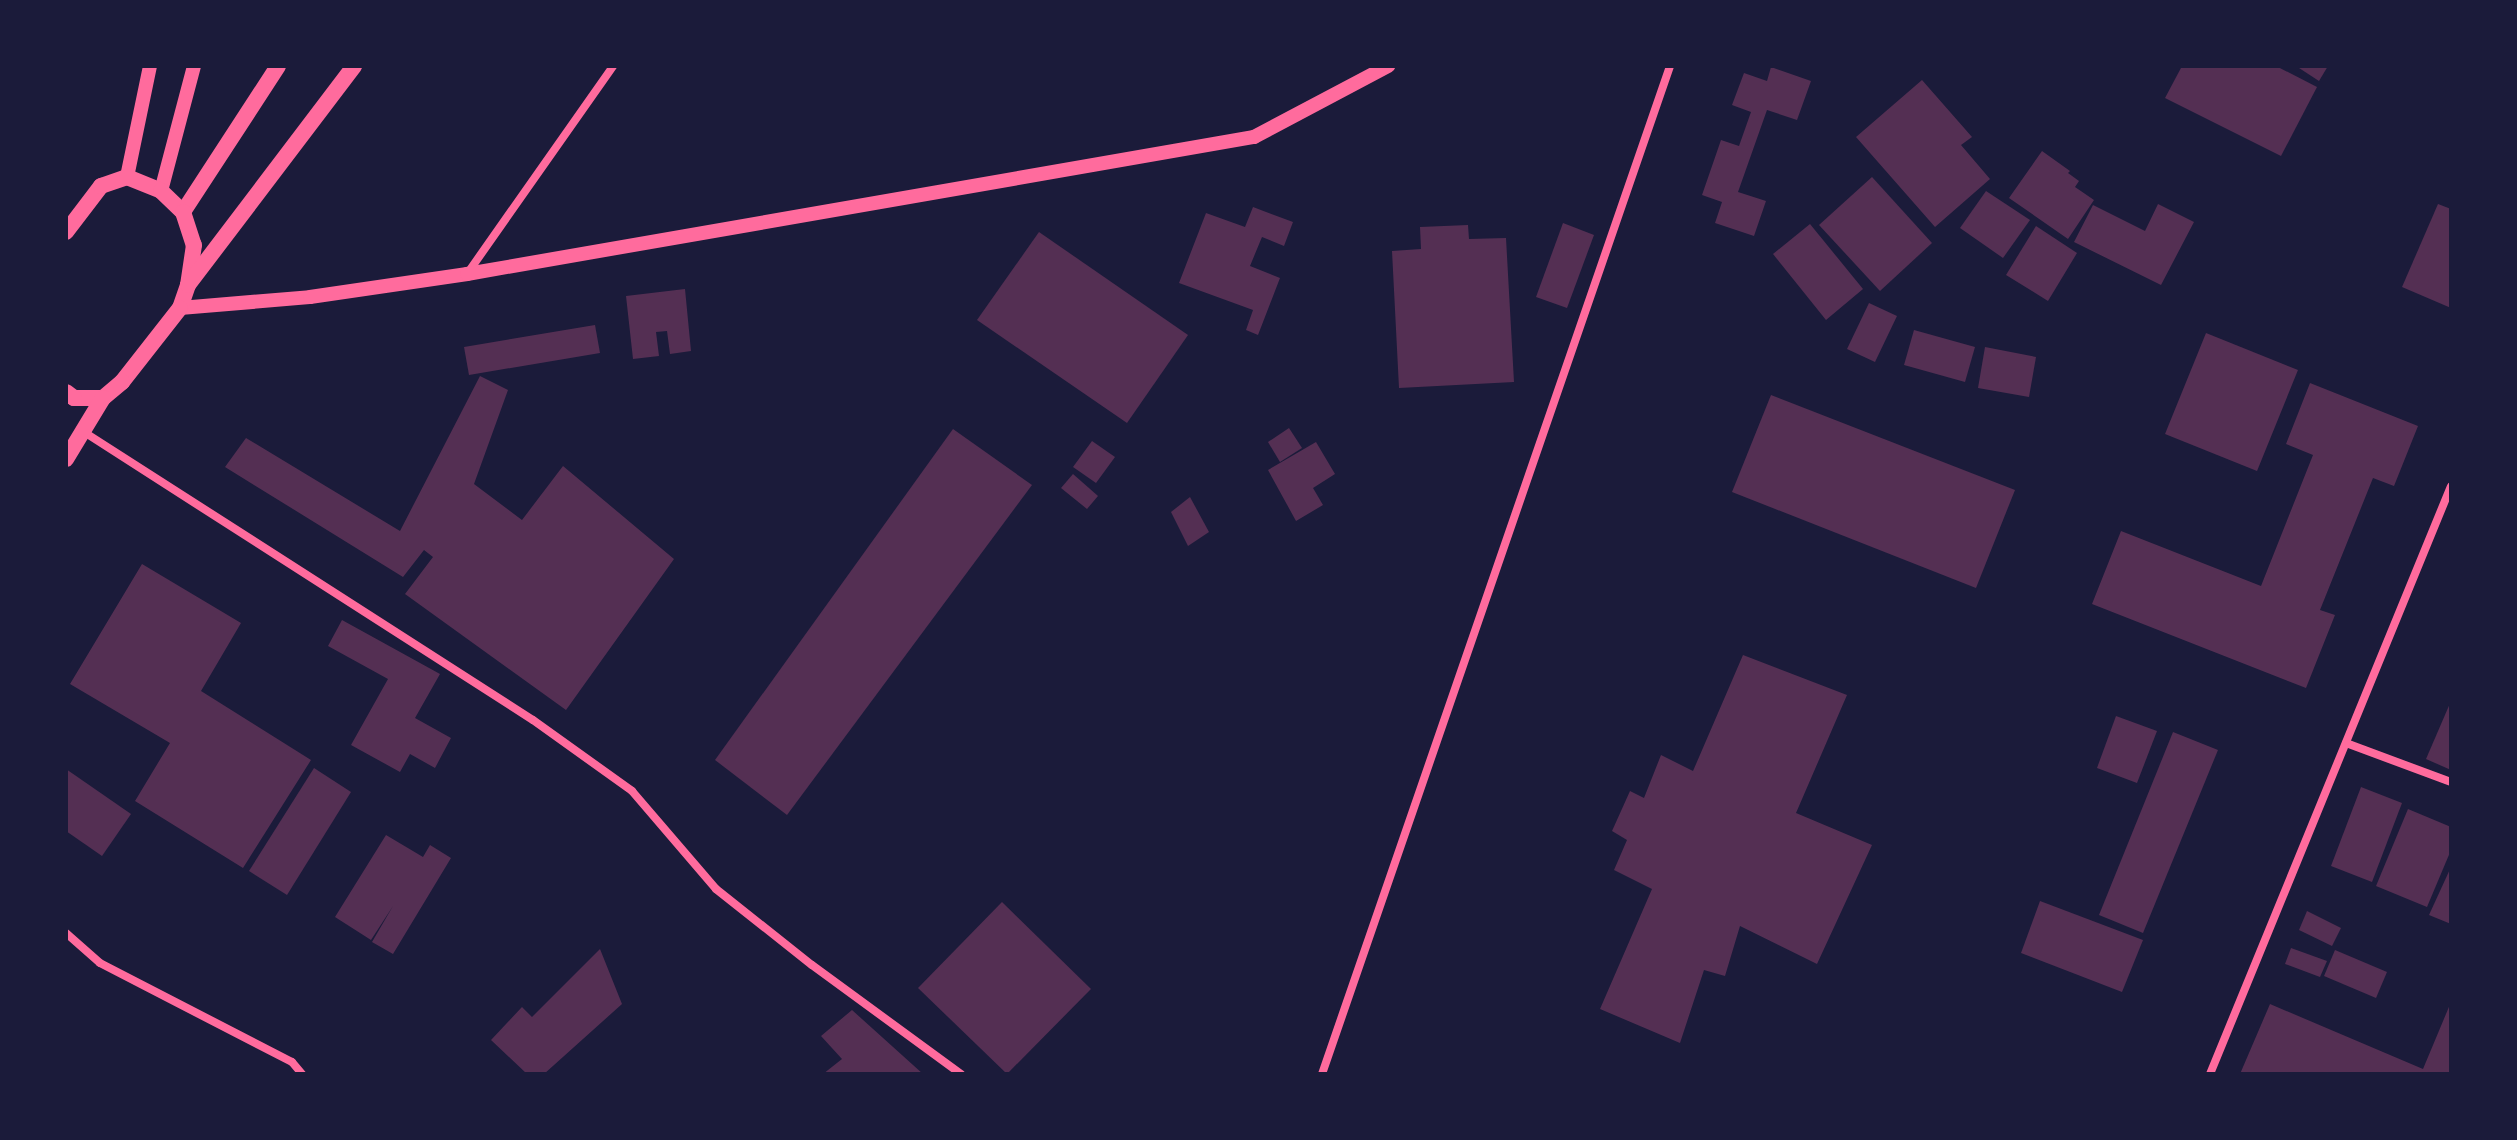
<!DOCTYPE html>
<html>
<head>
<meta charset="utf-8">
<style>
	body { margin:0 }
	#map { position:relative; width:2517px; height:1140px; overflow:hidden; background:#1b1b3a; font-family:Barlow,sans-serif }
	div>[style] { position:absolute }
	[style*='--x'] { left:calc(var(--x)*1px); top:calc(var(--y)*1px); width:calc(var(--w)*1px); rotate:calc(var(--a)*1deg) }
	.building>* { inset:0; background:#542f53 }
	.minor>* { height:8px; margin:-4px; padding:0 4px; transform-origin:4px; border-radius:4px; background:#ff6b9d }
	.tertiary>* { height:14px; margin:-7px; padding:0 7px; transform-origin:7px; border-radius:7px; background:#ff6b9d }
	.secondary>* { height:16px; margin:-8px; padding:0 8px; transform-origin:8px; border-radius:8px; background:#ff6b9d }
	span { translate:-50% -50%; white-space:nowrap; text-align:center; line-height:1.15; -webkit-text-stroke:6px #1b1b3a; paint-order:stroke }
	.frame { position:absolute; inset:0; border:68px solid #1b1b3a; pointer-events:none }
</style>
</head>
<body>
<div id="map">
	<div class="building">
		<div style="clip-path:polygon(2182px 66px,2276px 66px,2317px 87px,2281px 156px,2165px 98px)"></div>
		<div style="clip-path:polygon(2296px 66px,2328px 66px,2319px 81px)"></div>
		<div style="clip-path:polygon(1771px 67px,1811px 81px,1797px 120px,1767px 110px,1738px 192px,1766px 201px,1754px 236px,1715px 223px,1722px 202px,1702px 195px,1721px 140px,1739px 146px,1751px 112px,1732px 105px,1744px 73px,1767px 81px)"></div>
		<div style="clip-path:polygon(1922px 80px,1972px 137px,1961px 145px,1990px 179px,1935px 227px,1856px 137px)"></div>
		<div style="clip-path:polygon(2042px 151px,2070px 171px,2068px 173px,2079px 181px,2075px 187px,2094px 200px,2068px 239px,2009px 198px)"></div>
		<div style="clip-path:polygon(1872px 177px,1932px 243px,1880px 291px,1819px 225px)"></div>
		<div style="clip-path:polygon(1986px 191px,2030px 220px,2003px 258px,1960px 228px)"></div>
		<div style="clip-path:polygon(2158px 204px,2194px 222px,2161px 285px,2074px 242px,2093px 205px,2145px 231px)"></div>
		<div style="clip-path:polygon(2438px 204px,2451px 209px,2451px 308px,2402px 287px)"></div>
		<div style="clip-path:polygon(1253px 207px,1293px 222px,1284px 246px,1262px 237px,1250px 266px,1280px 278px,1258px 335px,1246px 330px,1253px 310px,1179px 283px,1206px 213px,1245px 227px)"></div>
		<div style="clip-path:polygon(1563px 223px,1594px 235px,1567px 308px,1536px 297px)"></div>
		<div style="clip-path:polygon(1810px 224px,1863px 289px,1826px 320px,1773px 254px)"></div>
		<div style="clip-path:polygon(1468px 225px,1469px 239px,1506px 238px,1514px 382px,1399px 388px,1392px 251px,1421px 249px,1420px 227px)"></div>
		<div style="clip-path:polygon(2036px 226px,2077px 253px,2048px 301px,2006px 275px)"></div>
		<div style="clip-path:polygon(1039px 232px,1188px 335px,1127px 423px,977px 320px)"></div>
		<div style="clip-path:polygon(685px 289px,691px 351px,670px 354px,667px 331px,656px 332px,659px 356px,633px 359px,626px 296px)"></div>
		<div style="clip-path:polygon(1869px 303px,1897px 316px,1875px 362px,1847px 349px)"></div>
		<div style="clip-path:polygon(595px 325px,600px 353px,469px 375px,464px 347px)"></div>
		<div style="clip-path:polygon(1914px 330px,1975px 347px,1965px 382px,1904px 365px)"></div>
		<div style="clip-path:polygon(2206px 333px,2298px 370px,2257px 471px,2165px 434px)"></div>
		<div style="clip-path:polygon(1985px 347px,2036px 357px,2029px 397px,1978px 388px)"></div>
		<div style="clip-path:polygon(480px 376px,508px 390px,474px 484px,522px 520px,563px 466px,674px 559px,566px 710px,405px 594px,433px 557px,424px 550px,403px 577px,225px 467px,246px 438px,400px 531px)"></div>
		<div style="clip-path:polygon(2310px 383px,2418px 426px,2394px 486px,2373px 478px,2320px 610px,2335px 615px,2306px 688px,2092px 604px,2121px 531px,2261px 586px,2313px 455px,2286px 444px)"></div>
		<div style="clip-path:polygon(1771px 395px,2015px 490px,1976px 588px,1732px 492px)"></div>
		<div style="clip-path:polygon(1289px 428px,1302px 448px,1280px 462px,1268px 442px)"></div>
		<div style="clip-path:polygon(953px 429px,1032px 485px,787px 815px,715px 760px)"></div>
		<div style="clip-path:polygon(1092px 441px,1115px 457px,1096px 483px,1073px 467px)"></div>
		<div style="clip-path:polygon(1316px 442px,1335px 474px,1313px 488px,1323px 505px,1296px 521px,1268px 470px)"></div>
		<div style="clip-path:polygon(1073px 474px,1098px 496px,1087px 509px,1061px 488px)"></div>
		<div style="clip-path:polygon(1190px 497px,1209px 532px,1188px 546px,1171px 512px)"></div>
		<div style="clip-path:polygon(142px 564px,241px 623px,201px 691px,311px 760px,243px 868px,135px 801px,170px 743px,70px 684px)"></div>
		<div style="clip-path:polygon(342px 620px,440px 674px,415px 718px,451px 738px,435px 768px,410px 754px,400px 772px,351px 745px,388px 679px,328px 646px)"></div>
		<div style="clip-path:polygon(1743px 655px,1847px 695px,1796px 813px,1872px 845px,1817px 964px,1740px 926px,1725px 976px,1704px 970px,1680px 1043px,1600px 1009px,1652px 889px,1614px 870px,1627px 840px,1612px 831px,1630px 791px,1644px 798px,1661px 755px,1693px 771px)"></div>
		<div style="clip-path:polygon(2451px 701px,2451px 770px,2426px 759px)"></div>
		<div style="clip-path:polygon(2116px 716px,2157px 731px,2137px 783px,2097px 768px)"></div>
		<div style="clip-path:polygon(2173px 732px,2218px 750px,2143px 933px,2099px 915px)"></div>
		<div style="clip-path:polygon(314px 768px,351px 792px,287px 895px,249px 871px)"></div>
		<div style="clip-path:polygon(66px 769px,131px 814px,102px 856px,66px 831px)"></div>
		<div style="clip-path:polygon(2361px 787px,2402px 803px,2372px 882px,2331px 866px)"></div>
		<div style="clip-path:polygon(2408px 809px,2451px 827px,2451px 850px,2427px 907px,2376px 886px)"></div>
		<div style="clip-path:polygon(386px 835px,423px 857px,430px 845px,451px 858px,393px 954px,372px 942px,393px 906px,371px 940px,335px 917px)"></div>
		<div style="clip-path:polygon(2451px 867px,2451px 924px,2429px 915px)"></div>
		<div style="clip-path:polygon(2040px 901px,2143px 940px,2122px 992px,2021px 953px)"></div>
		<div style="clip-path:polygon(1002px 902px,1091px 989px,1007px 1074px,918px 988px)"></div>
		<div style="clip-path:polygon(2307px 911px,2341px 928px,2332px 946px,2299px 930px)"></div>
		<div style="clip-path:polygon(2291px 948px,2327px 961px,2320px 977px,2285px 964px)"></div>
		<div style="clip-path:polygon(600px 949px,622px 1004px,544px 1074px,527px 1074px,491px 1040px,522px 1007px,532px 1017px)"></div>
		<div style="clip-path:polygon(2335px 950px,2387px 972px,2376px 998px,2324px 976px)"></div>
		<div style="clip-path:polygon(2451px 1002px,2451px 1074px,2240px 1074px,2270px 1004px,2423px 1069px)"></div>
		<div style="clip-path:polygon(852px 1010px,923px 1074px,823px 1074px,842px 1059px,821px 1036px)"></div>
	</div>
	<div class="minor">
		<div style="--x:467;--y:274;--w:254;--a:-54.9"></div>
		<div style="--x:84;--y:432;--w:533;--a:32.68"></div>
		<div style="--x:533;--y:720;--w:122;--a:35.6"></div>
		<div style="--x:632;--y:791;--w:129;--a:49.4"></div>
		<div style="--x:716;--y:889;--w:122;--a:38.4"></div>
		<div style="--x:812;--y:965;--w:185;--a:36.2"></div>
		<div style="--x:2346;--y:743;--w:112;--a:20.4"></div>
		<div style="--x:66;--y:933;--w:45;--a:41.4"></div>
		<div style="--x:100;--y:963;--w:216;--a:27.3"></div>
		<div style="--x:292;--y:1062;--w:16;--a:50"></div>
		<div style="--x:1322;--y:1074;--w:1066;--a:-70.95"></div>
		<div style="--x:2210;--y:1074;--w:635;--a:-67.71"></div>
	</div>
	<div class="tertiary">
		<div style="--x:127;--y:177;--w:113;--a:-78.3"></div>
		<div style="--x:161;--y:191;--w:129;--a:-75.2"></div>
		<div style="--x:180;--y:308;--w:130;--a:-4.8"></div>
		<div style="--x:310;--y:297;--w:159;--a:-8.3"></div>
		<div style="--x:467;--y:274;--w:799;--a:-9.88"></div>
		<div style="--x:1254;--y:137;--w:152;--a:-27.9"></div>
	</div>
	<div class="secondary">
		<div style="--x:183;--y:212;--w:174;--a:-56.9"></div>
		<div style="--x:66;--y:232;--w:58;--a:-52.7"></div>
		<div style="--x:101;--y:186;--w:28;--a:-19"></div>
		<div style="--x:127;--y:177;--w:37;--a:22"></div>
		<div style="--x:161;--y:191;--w:30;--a:44"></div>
		<div style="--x:183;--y:212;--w:35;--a:72"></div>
		<div style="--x:194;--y:245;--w:40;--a:98.5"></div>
		<div style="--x:188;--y:285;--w:24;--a:109"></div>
		<div style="--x:180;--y:308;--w:94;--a:128.1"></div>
		<div style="--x:122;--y:382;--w:25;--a:140"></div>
		<div style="--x:103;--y:398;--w:29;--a:180"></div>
		<div style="--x:74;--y:398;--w:10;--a:-143"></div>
		<div style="--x:188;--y:285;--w:275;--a:-52.8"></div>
		<div style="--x:66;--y:459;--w:71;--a:-58.8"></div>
	</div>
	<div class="frame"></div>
</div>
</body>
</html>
